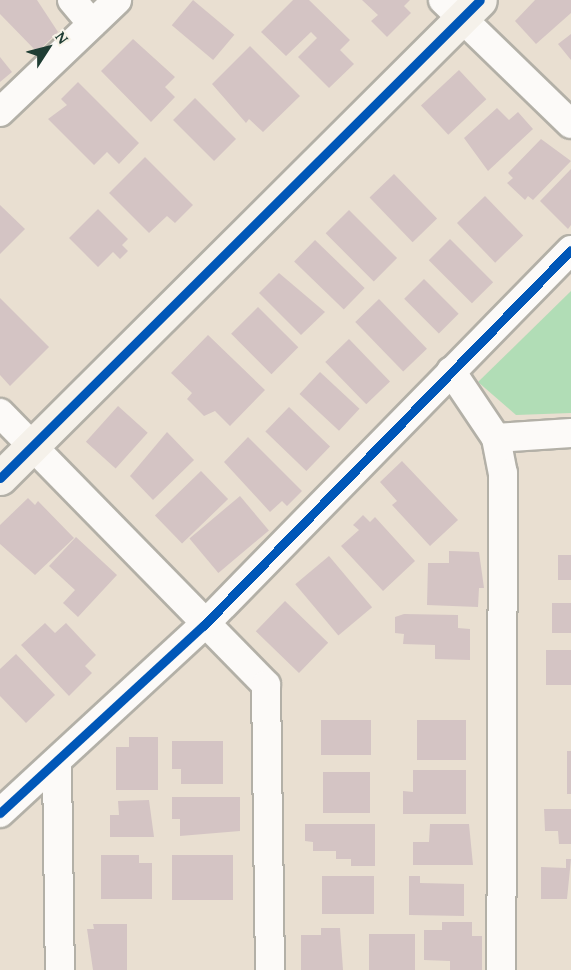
<!DOCTYPE html>
<html>
<head>
<meta charset="utf-8">
<style>
  body { margin:0 }
  #map { position:relative; width:571px; height:970px; overflow:hidden; background:#e9dfd1; font-family:"Gentium Book Plus",serif }
  div>[style] { position:absolute }
  .green>* { inset:0; background:#b1ddb6 }
  .building>* { inset:0; background:#d4c4c4; transform-origin:0 0 }
  .roads { filter:drop-shadow(2px 0 #b3b0a7) drop-shadow(-2px 0 #b3b0a7) drop-shadow(0 2px #b3b0a7) drop-shadow(0 -2px #b3b0a7) }
  .street>* { height:28px; margin:-14px; padding:0 14px; transform-origin:14px; border-radius:14px; background:#fcfaf8 }
  .secondary>* { height:33px; margin:-16.5px; padding:0 16.5px; transform-origin:16.5px; border-radius:16.5px; background:#f5f1ea }
  .cycleway>* { height:9px; margin:-4.5px; padding:0 4.5px; transform-origin:4.5px; border-radius:4.5px; background:#0057b8 }
  span { translate:-50% -50%; white-space:nowrap; text-align:center; line-height:1.15; -webkit-text-stroke:4.5px #f7f3e8; paint-order:stroke }
  .north { position:absolute; left:18px; top:18px; width:60px; height:60px; -webkit-text-stroke:4px #f7f3e8; paint-order:stroke; rotate:54deg; font-size:16px; font-weight:700; line-height:24px; text-align:center; color:#1f3d34 }
  .north::after { content:''; display:block; margin:auto; width:21px; height:27px; background:#1f3d34; clip-path:polygon(50% 0,100% 100%,50% 72%,0 100%) }
</style>
</head>
<body>
<div id="map">
  <div class="green">
    <i style="clip-path:polygon(571px 291px,571px 413px,516px 415px,478px 382px)"></i>
  </div>
  <div class="building">
    <i style="clip-path:polygon(0 0,37px 0,58px 32px,37px 52px,0 14px)"></i>
    <i style="left:193px;top:0;width:54px;height:33px;rotate:40deg"></i>
    <i style="clip-path:polygon(293px 0,309px 0,350px 40px,340px 50px,354px 64px,329px 88px,298px 57px,317px 38px,311px 32px,286px 56px,261px 32px)"></i>
    <i style="clip-path:polygon(362px 0,410px 0,404px 6px,411px 13px,387px 37px,371px 21px,378px 15px)"></i>
    <i style="clip-path:polygon(535px 0,571px 0,571px 13px,536px 44px,515px 21px)"></i>
    <i style="clip-path:polygon(571px 34px,571px 60px,558px 44px)"></i>
    <i style="clip-path:polygon(133px 39px,175px 77px,165px 87px,175px 97px,151px 122px,101px 71px)"></i>
    <i style="clip-path:polygon(250px 46px,300px 96px,263px 132px,249px 119px,246px 123px,212px 84px)"></i>
    <i style="clip-path:polygon(0 57px,12px 72px,0 82px)"></i>
    <i style="left:459px;top:70px;width:40px;height:52px;rotate:47deg"></i>
    <i style="clip-path:polygon(78px 82px,139px 143px,119px 164px,107px 152px,94px 165px,48px 119px,67px 105px,61px 99px)"></i>
    <i style="left:195px;top:98px;width:58px;height:31px;rotate:45deg"></i>
    <i style="clip-path:polygon(497px 108px,509px 120px,518px 112px,533px 129px,488px 171px,464px 138px)"></i>
    <i style="clip-path:polygon(541px 139px,571px 161px,533px 200px,528px 196px,525px 200px,507px 183px,513px 178px,508px 173px)"></i>
    <i style="clip-path:polygon(145px 157px,193px 205px,175px 223px,167px 216px,149px 233px,109px 193px)"></i>
    <i style="clip-path:polygon(571px 169px,571px 225px,568px 229px,540px 201px)"></i>
    <i style="left:394px;top:174px;width:62px;height:34px;rotate:46deg"></i>
    <i style="left:485px;top:196px;width:55px;height:39px;rotate:46deg"></i>
    <i style="clip-path:polygon(0 205px,25px 229px,0 254px)"></i>
    <i style="clip-path:polygon(98px 209px,128px 239px,122px 245px,128px 251px,120px 259px,113px 252px,98px 267px,69px 238px)"></i>
    <i style="left:349px;top:210px;width:68px;height:33px;rotate:45deg"></i>
    <i style="left:450px;top:239px;width:61px;height:30px;rotate:45deg"></i>
    <i style="left:315px;top:240px;width:69px;height:30px;rotate:44deg"></i>
    <i style="clip-path:polygon(279px 273px,325px 312px,301px 335px,259px 293px)"></i>
    <i style="left:424px;top:279px;width:49px;height:28px;rotate:45deg"></i>
    <i style="clip-path:polygon(0 298px,49px 347px,10px 386px,0 375px)"></i>
    <i style="left:379px;top:299px;width:69px;height:33px;rotate:46deg"></i>
    <i style="left:258px;top:307px;width:57px;height:38px;rotate:45deg"></i>
    <i style="clip-path:polygon(208px 335px,265px 390px,230px 426px,215px 411px,204px 416px,187px 399px,192px 393px,171px 373px)"></i>
    <i style="left:349px;top:339px;width:59px;height:33px;rotate:46deg"></i>
    <i style="left:320px;top:372px;width:54px;height:30px;rotate:43deg"></i>
    <i style="left:118px;top:406px;width:40px;height:48px;rotate:42deg"></i>
    <i style="left:289px;top:407px;width:57px;height:34px;rotate:44deg"></i>
    <i style="clip-path:polygon(167px 432px,194px 460px,153px 500px,130px 476px)"></i>
    <i style="clip-path:polygon(248px 437px,302px 491px,287px 506px,282px 501px,270px 512px,224px 462px)"></i>
    <i style="clip-path:polygon(402px 461px,458px 520px,430px 546px,392px 505px,397px 501px,380px 482px)"></i>
    <i style="left:201px;top:471px;width:39px;height:64px;rotate:46deg"></i>
    <i style="left:240px;top:496px;width:45px;height:66px;rotate:50deg"></i>
    <i style="clip-path:polygon(28px 498px,35px 505px,38px 501px,74px 538px,35px 575px,0 544px,0 525px)"></i>
    <i style="clip-path:polygon(363px 515px,370px 522px,375px 517px,415px 561px,383px 591px,341px 546px,359px 530px,353px 525px)"></i>
    <i style="clip-path:polygon(76px 537px,117px 575px,78px 617px,63px 603px,75px 590px,49px 566px)"></i>
    <i style="clip-path:polygon(449px 551px,479px 552px,484px 588px,479px 588px,478px 607px,427px 605px,428px 563px,449px 563px)"></i>
    <i style="left:558px;top:555px;width:13px;height:25px"></i>
    <i style="left:329px;top:556px;width:67px;height:44px;rotate:50deg"></i>
    <i style="left:285px;top:601px;width:60px;height:42px;rotate:44deg"></i>
    <i style="left:552px;top:603px;width:19px;height:30px"></i>
    <i style="clip-path:polygon(404px 614px,458px 615px,458px 628px,470px 629px,470px 660px,435px 659px,435px 645px,403px 644px,404px 634px,395px 633px,395px 617px)"></i>
    <i style="clip-path:polygon(45px 623px,55px 633px,66px 623px,96px 655px,85px 666px,92px 673px,69px 696px,21px 645px)"></i>
    <i style="left:546px;top:650px;width:25px;height:35px"></i>
    <i style="clip-path:polygon(16px 654px,55px 695px,26px 723px,0 696px,0 669px)"></i>
    <i style="left:321px;top:720px;width:50px;height:35px"></i>
    <i style="left:417px;top:720px;width:49px;height:40px"></i>
    <i style="clip-path:polygon(129px 737px,158px 737px,158px 790px,116px 790px,116px 747px,129px 747px)"></i>
    <i style="clip-path:polygon(172px 741px,223px 741px,223px 784px,181px 784px,181px 769px,172px 769px)"></i>
    <i style="left:567px;top:751px;width:4px;height:43px"></i>
    <i style="clip-path:polygon(413px 770px,466px 770px,466px 814px,403px 814px,403px 791px,413px 792px)"></i>
    <i style="left:323px;top:772px;width:47px;height:41px"></i>
    <i style="clip-path:polygon(172px 797px,240px 797px,240px 831px,180px 836px,180px 819px,172px 819px)"></i>
    <i style="clip-path:polygon(149px 800px,154px 837px,110px 837px,110px 815px,119px 815px,118px 801px)"></i>
    <i style="clip-path:polygon(544px 809px,571px 809px,571px 844px,559px 844px,558px 831px,545px 831px)"></i>
    <i style="clip-path:polygon(305px 824px,375px 824px,375px 866px,351px 866px,351px 859px,336px 859px,336px 851px,313px 851px,313px 842px,305px 841px)"></i>
    <i style="clip-path:polygon(430px 824px,469px 824px,473px 865px,413px 865px,413px 842px,429px 842px)"></i>
    <i style="clip-path:polygon(101px 855px,139px 855px,139px 863px,152px 863px,152px 899px,101px 899px)"></i>
    <i style="left:172px;top:855px;width:61px;height:45px"></i>
    <i style="clip-path:polygon(566px 859px,571px 859px,567px 899px,541px 899px,541px 867px,566px 868px)"></i>
    <i style="left:322px;top:876px;width:52px;height:38px"></i>
    <i style="clip-path:polygon(409px 876px,420px 876px,420px 883px,464px 884px,464px 916px,409px 915px)"></i>
    <i style="clip-path:polygon(442px 922px,472px 922px,472px 936px,482px 936px,482px 970px,450px 970px,450px 961px,424px 960px,424px 930px,442px 930px)"></i>
    <i style="clip-path:polygon(93px 924px,127px 924px,127px 970px,93px 970px,87px 929px,94px 929px)"></i>
    <i style="clip-path:polygon(321px 928px,340px 928px,343px 970px,301px 970px,301px 935px,321px 935px)"></i>
    <i style="left:369px;top:934px;width:46px;height:36px"></i>
  </div>
  <div class="roads">
    <div class="street">
      <i style="left:72px;top:0;width:31px;rotate:50deg"></i>
      <i style="left:443px;top:0;width:178px;rotate:44.1deg"></i>
      <i style="left:0;top:112px;width:162px;rotate:-43.7deg"></i>
      <i style="left:451px;top:371px;width:81px;rotate:56.1deg"></i>
      <i style="left:496px;top:438px;width:36px;rotate:79deg"></i>
      <i style="left:503px;top:473px;width:497px;rotate:90.2deg"></i>
      <i style="left:0;top:413px;width:380px;rotate:45.6deg"></i>
      <i style="left:266px;top:685px;width:285px;rotate:89.2deg"></i>
      <i style="left:496px;top:438px;width:75px;rotate:-3.8deg"></i>
      <i style="left:57px;top:766px;width:204px;rotate:89.2deg"></i>
      <i style="left:0;top:813px;width:276px;rotate:-42.7deg"></i>
      <i style="left:203px;top:626px;width:526px;rotate:-45.62deg"></i>
    </div>
    <div class="secondary">
      <i style="left:0;top:478px;width:677px;rotate:-44.88deg"></i>
    </div>
  </div>
  <div class="cycleway">
    <i style="left:0;top:478px;width:677px;rotate:-44.88deg"></i>
    <i style="left:0;top:813px;width:276px;rotate:-42.7deg"></i>
    <i style="left:203px;top:626px;width:526px;rotate:-45.62deg"></i>
  </div>
  <div class="north">N</div>
</div>
</body>
</html>
